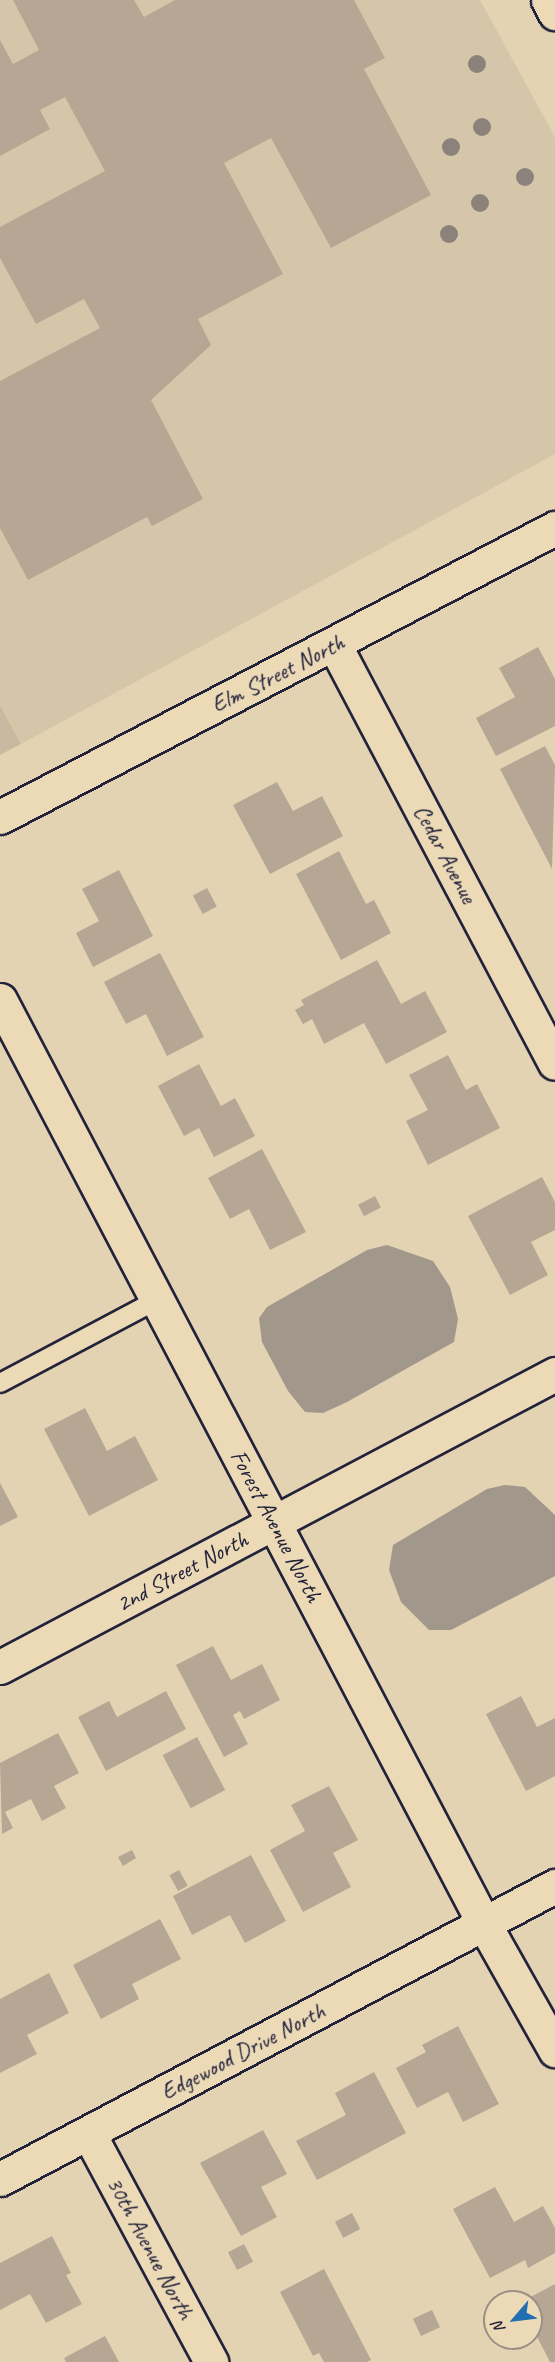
<!DOCTYPE html>
<html>
<head>
<meta charset="utf-8">
<style>
  body { margin:0 }
  #map { position:relative; width:555px; height:2362px; overflow:hidden; background:#e4d3b2; font-family:Caveat,sans-serif }
  div>[style] { position:absolute }
  .built>* { inset:0; background:#d6c6a9 }
  .green>* { inset:0; background:#c8b9a0 }
  .water>* { inset:0; background:#a1978a }
  .building>* { inset:0; background:#b5a794; transform-origin:0 0 }
  .roads { filter:drop-shadow(2px 0 #22223b) drop-shadow(-2px 0 #22223b) drop-shadow(0 2px #22223b) drop-shadow(0 -2px #22223b) }
  .lane>* { height:18px; margin:-9px; padding:0 9px; transform-origin:9px; border-radius:9px; background:#ecdab7 }
  .street>* { height:33px; margin:-16.5px; padding:0 16.5px; transform-origin:16.5px; border-radius:16.5px; background:#ecdab7 }
  .secondary>* { height:33px; margin:-16.5px; padding:0 16.5px; transform-origin:16.5px; border-radius:16.5px; background:#ecdab7 }
  .trees>* { width:18px; height:18px; margin:-9px; border-radius:50%; background:#8b827c }
  span { translate:-50% -50%; white-space:nowrap; text-align:center; line-height:1.15; -webkit-text-stroke:6px #ecdab7; paint-order:stroke }
  .street-label { font-size:24px; color:#22223b }
  .north { position:absolute; left:483px; top:2290px; width:60px; height:60px; box-sizing:border-box; background:#ecdab7; border:2px solid #9b9085; border-radius:50%; rotate:242deg; font-size:16px; font-weight:700; line-height:24px; text-align:center; color:#22223b }
  .north::after { content:''; display:block; margin:auto; width:21px; height:27px; background:#1f6fb2; clip-path:polygon(50% 0,100% 100%,50% 72%,0 100%) }
</style>
</head>
<body>
<div id="map">
  <div class="built">
    <i style="clip-path:polygon(0 0,480px 0,555px 137px,555px 454px,21px 744px,0 705px)"></i>
  </div>
  <div class="green">
    <i style="clip-path:polygon(0 705px,21px 744px,0 755px)"></i>
  </div>
  <div class="water">
    <i style="clip-path:polygon(387px 1245px,433px 1261px,450px 1287px,458px 1319px,454px 1342px,347px 1402px,323px 1413px,305px 1412px,288px 1391px,262px 1342px,259px 1318px,267px 1307px,367px 1250px)"></i>
    <i style="clip-path:polygon(505px 1485px,525px 1487px,555px 1515px,555px 1576px,451px 1630px,429px 1630px,401px 1602px,389px 1570px,393px 1545px,487px 1489px)"></i>
  </div>
  <div class="building">
    <i style="clip-path:polygon(13px 0,134px 0,144px 17px,175px 0,354px 0,385px 58px,364px 69px,431px 195px,331px 248px,271px 138px,224px 163px,283px 274px,198px 319px,211px 345px,151px 400px,203px 499px,152px 526px,147px 517px,28px 580px,0 528px,0 381px,100px 328px,84px 299px,36px 324px,0 258px,0 227px,105px 171px,65px 97px,40px 110px,50px 129px,0 156px,0 40px,13px 64px,39px 50px)"></i>
    <i style="clip-path:polygon(538px 647px,555px 679px,555px 726px,496px 756px,476px 718px,515px 697px,499px 668px)"></i>
    <i style="clip-path:polygon(545px 746px,555px 765px,552px 869px,500px 769px)"></i>
    <i style="clip-path:polygon(277px 782px,293px 811px,322px 796px,343px 836px,270px 874px,233px 805px)"></i>
    <i style="clip-path:polygon(339px 851px,366px 904px,374px 900px,391px 933px,341px 960px,296px 874px)"></i>
    <i style="clip-path:polygon(119px 870px,153px 936px,93px 967px,76px 933px,99px 921px,82px 889px)"></i>
    <i style="left:207px;top:888px;width:21px;height:16px;rotate:62deg"></i>
    <i style="clip-path:polygon(160px 953px,204px 1037px,167px 1056px,146px 1014px,126px 1024px,104px 982px)"></i>
    <i style="clip-path:polygon(377px 960px,401px 1004px,425px 991px,447px 1032px,386px 1064px,364px 1023px,324px 1044px,312px 1019px,303px 1024px,295px 1010px,304px 1005px,301px 1000px)"></i>
    <i style="clip-path:polygon(448px 1055px,466px 1090px,477px 1084px,500px 1128px,428px 1165px,406px 1121px,428px 1110px,409px 1075px)"></i>
    <i style="clip-path:polygon(199px 1064px,221px 1106px,235px 1098px,255px 1136px,214px 1157px,199px 1128px,184px 1136px,158px 1086px)"></i>
    <i style="clip-path:polygon(262px 1149px,306px 1232px,270px 1250px,249px 1209px,230px 1219px,208px 1178px)"></i>
    <i style="clip-path:polygon(542px 1177px,555px 1202px,555px 1230px,531px 1242px,548px 1275px,510px 1295px,468px 1216px)"></i>
    <i style="left:375px;top:1196px;width:13px;height:19px;rotate:63deg"></i>
    <i style="clip-path:polygon(85px 1408px,107px 1451px,135px 1436px,158px 1480px,89px 1516px,44px 1429px)"></i>
    <i style="clip-path:polygon(0 1483px,18px 1517px,0 1526px)"></i>
    <i style="clip-path:polygon(213px 1646px,231px 1680px,262px 1664px,280px 1700px,244px 1719px,240px 1711px,233px 1715px,248px 1744px,224px 1757px,176px 1665px)"></i>
    <i style="clip-path:polygon(166px 1691px,186px 1729px,106px 1771px,78px 1717px,109px 1701px,117px 1717px)"></i>
    <i style="clip-path:polygon(521px 1696px,537px 1727px,555px 1718px,555px 1776px,526px 1791px,486px 1714px)"></i>
    <i style="clip-path:polygon(58px 1733px,79px 1773px,54px 1786px,66px 1808px,42px 1821px,31px 1799px,5px 1812px,13px 1828px,2px 1834px,0 1763px)"></i>
    <i style="left:197px;top:1737px;width:60px;height:39px;rotate:62deg"></i>
    <i style="clip-path:polygon(329px 1786px,358px 1840px,333px 1853px,351px 1887px,303px 1912px,270px 1850px,305px 1831px,291px 1805px)"></i>
    <i style="clip-path:polygon(132px 1850px,136px 1858px,123px 1866px,118px 1857px)"></i>
    <i style="clip-path:polygon(251px 1855px,286px 1921px,245px 1943px,230px 1915px,192px 1935px,173px 1896px)"></i>
    <i style="left:179px;top:1870px;width:18px;height:11px;rotate:61deg"></i>
    <i style="clip-path:polygon(160px 1919px,181px 1959px,132px 1984px,139px 1999px,101px 2019px,73px 1965px)"></i>
    <i style="clip-path:polygon(49px 1973px,69px 2013px,27px 2035px,37px 2054px,0 2073px,0 1999px)"></i>
    <i style="clip-path:polygon(458px 2026px,499px 2104px,463px 2122px,448px 2092px,417px 2108px,396px 2068px,426px 2052px,422px 2045px)"></i>
    <i style="clip-path:polygon(374px 2072px,406px 2133px,317px 2180px,296px 2141px,346px 2115px,335px 2093px)"></i>
    <i style="clip-path:polygon(263px 2130px,287px 2174px,261px 2187px,277px 2217px,241px 2236px,200px 2163px)"></i>
    <i style="clip-path:polygon(495px 2187px,514px 2222px,543px 2206px,555px 2228px,555px 2253px,528px 2268px,525px 2260px,490px 2278px,453px 2209px)"></i>
    <i style="left:352px;top:2213px;width:18px;height:19px;rotate:63deg"></i>
    <i style="clip-path:polygon(52px 2236px,71px 2273px,66px 2275px,82px 2304px,46px 2323px,30px 2294px,0 2310px,0 2263px)"></i>
    <i style="left:244px;top:2244px;width:20px;height:18px;rotate:63deg"></i>
    <i style="clip-path:polygon(324px 2269px,371px 2360px,367px 2362px,324px 2362px,319px 2353px,313px 2356px,280px 2292px)"></i>
    <i style="clip-path:polygon(555px 2284px,555px 2362px,550px 2362px,531px 2325px,531px 2302px,521px 2302px)"></i>
    <i style="left:432px;top:2310px;width:19px;height:21px;rotate:65deg"></i>
    <i style="clip-path:polygon(105px 2336px,119px 2362px,66px 2362px,64px 2358px)"></i>
  </div>
  <div class="roads">
    <div class="lane">
      <i style="left:0;top:1383px;width:178px;rotate:-27.9deg"></i>
    </div>
    <div class="street">
      <i style="left:548px;top:0;width:15px;rotate:62deg"></i>
      <i style="left:335px;top:646px;width:471px;rotate:62.2deg"></i>
      <i style="left:0;top:1000px;width:1043px;rotate:62.35deg"></i>
      <i style="left:484px;top:1924px;width:145px;rotate:60.6deg"></i>
      <i style="left:0;top:1667px;width:628px;rotate:-27.83deg"></i>
      <i style="left:89px;top:2134px;width:259px;rotate:61.8deg"></i>
      <i style="left:0;top:2179px;width:628px;rotate:-27.83deg"></i>
    </div>
    <div class="secondary">
      <i style="left:0;top:817px;width:626px;rotate:-27.51deg"></i>
    </div>
  </div>
  <div class="trees">
    <i style="left:477px;top:64px"></i>
    <i style="left:482px;top:127px"></i>
    <i style="left:451px;top:147px"></i>
    <i style="left:525px;top:177px"></i>
    <i style="left:480px;top:203px"></i>
    <i style="left:449px;top:234px"></i>
  </div>
  <div class="street-label">
    <span style="left:278px;top:674px;rotate:-27deg">Elm Street North</span>
    <span style="left:445px;top:854px;rotate:62deg">Cedar Avenue</span>
    <span style="left:276px;top:1526px;rotate:62deg">Forest Avenue North</span>
    <span style="left:182px;top:1572px;rotate:-28deg">2nd Street North</span>
    <span style="left:243px;top:2052px;rotate:-28deg">Edgewood Drive North</span>
    <span style="left:150px;top:2248px;rotate:62deg">30th Avenue North</span>
  </div>
  <div class="north">N</div>
</div>
</body>
</html>
